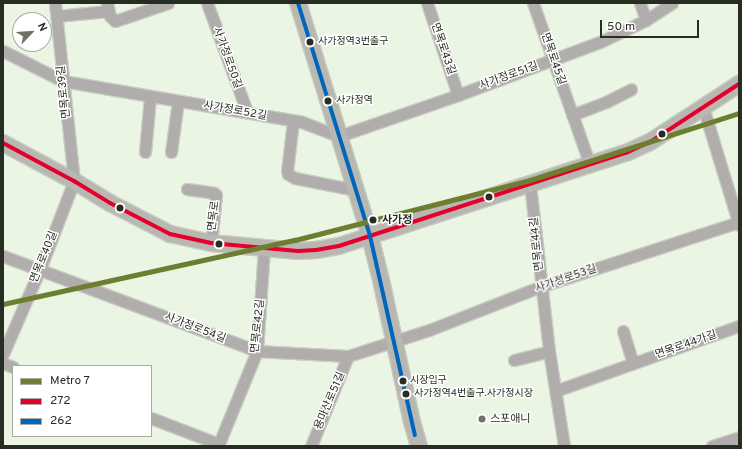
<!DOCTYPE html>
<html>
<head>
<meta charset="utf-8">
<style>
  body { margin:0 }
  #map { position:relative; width:742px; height:449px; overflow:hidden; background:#ebf5e4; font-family:Overpass,"Noto Sans KR",sans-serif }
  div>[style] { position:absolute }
  .roads { filter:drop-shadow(1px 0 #c9cfc3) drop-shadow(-1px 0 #c9cfc3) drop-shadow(0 1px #c9cfc3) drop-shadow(0 -1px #c9cfc3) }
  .street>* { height:11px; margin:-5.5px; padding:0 5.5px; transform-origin:5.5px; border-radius:5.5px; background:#b0adac }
  .secondary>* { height:16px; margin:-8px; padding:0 8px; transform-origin:8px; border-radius:8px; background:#b8b7b2 }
  .bus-1>* { height:4px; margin:-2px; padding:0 2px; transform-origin:2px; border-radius:2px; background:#e4002b }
  .bus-2>* { height:4px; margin:-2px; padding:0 2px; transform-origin:2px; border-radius:2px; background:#0065bd }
  .metro-1>* { height:5px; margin:-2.5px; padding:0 2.5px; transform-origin:2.5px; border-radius:2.5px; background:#6e7e31 }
  .dots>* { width:11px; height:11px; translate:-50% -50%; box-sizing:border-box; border:2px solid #fff; border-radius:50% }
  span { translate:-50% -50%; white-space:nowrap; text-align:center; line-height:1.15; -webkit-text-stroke:3px #fff; paint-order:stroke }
  .bus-label { font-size:10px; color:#272d22 }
  .left { translate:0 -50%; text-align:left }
  .street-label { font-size:11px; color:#272d22 }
  .stop-label { font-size:11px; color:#272d22; font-weight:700 }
  .poi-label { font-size:11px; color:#272d22 }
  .frame { position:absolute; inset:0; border:4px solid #272d22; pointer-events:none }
  .legend { position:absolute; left:12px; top:365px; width:140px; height:72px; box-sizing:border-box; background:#fff; border:1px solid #a9aba7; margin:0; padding:5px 7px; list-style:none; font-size:12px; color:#272d22 }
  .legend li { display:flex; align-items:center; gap:8px; height:20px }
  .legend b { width:20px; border:1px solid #a9aba7 }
  .north { position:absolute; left:12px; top:12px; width:40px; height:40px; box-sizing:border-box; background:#fff; border:1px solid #a9aba7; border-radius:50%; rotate:65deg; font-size:11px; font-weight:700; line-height:16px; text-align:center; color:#272d22 }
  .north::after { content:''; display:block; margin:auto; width:14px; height:18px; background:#6c7366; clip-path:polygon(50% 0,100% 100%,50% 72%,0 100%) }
  .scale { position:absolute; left:600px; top:20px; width:99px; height:18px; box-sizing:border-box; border:2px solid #272d22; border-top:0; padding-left:5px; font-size:12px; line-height:14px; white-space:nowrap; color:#272d22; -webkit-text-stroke:3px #fff; paint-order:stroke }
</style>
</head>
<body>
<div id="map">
  <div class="roads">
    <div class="street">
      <i style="left:107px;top:3px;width:13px;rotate:77deg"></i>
      <i style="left:110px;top:16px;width:7px;rotate:45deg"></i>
      <i style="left:115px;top:21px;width:56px;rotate:-18.8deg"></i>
      <i style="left:207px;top:3px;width:116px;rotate:69.8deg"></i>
      <i style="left:427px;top:3px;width:97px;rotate:71.4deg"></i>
      <i style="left:533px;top:3px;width:172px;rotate:70.6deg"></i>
      <i style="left:640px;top:3px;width:18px;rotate:71deg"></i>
      <i style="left:57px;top:16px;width:51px;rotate:-5.6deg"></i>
      <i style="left:3px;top:51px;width:67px;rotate:26.6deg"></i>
      <i style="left:63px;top:81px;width:242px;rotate:9.7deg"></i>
      <i style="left:302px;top:122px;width:40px;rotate:21deg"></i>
      <i style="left:339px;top:136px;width:126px;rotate:-19deg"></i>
      <i style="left:458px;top:95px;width:152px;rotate:-20.5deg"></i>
      <i style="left:600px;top:42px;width:51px;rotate:-25.6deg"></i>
      <i style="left:646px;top:20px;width:31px;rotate:-33deg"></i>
      <i style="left:703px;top:107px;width:123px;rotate:73deg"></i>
      <i style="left:572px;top:115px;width:36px;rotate:-21deg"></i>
      <i style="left:606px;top:102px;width:28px;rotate:-27deg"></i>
      <i style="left:293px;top:121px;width:50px;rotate:96.8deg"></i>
      <i style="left:287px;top:171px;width:3px;rotate:72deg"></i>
      <i style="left:288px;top:174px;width:8px;rotate:30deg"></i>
      <i style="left:295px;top:178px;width:61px;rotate:11.3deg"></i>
      <i style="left:145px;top:152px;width:55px;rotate:-84.8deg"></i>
      <i style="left:171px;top:152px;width:51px;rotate:-82.2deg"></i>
      <i style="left:530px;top:184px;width:168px;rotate:83.5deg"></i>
      <i style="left:549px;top:351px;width:96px;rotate:81deg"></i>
      <i style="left:187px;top:189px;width:27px;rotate:8deg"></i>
      <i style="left:214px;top:193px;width:3px;rotate:45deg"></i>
      <i style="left:216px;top:195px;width:48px;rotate:95.9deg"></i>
      <i style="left:3px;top:256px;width:271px;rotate:20.5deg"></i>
      <i style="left:257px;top:351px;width:91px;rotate:3.1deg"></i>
      <i style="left:348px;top:356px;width:85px;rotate:-17.8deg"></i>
      <i style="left:429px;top:330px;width:121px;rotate:-21.3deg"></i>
      <i style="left:542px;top:286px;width:207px;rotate:-18deg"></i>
      <i style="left:623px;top:331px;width:34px;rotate:73deg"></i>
      <i style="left:3px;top:354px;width:93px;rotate:-66.5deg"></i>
      <i style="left:40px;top:269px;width:94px;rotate:-68.9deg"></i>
      <i style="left:74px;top:181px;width:179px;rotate:-96.1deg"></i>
      <i style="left:514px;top:360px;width:36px;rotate:-14deg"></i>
      <i style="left:3px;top:363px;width:11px;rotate:22deg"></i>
      <i style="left:555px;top:391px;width:195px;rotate:-19.5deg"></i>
      <i style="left:151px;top:418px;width:73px;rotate:20.9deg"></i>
      <i style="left:218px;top:446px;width:103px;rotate:-67.7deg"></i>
      <i style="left:257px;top:351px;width:103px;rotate:-86.1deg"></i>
      <i style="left:311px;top:446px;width:97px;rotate:-67.7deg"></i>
      <i style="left:712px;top:446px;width:28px;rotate:-18deg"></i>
    </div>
    <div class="secondary">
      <i style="left:298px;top:3px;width:244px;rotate:72.8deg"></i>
      <i style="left:370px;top:236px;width:45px;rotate:76deg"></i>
      <i style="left:381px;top:280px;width:145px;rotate:77.7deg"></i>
      <i style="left:412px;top:422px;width:25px;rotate:74deg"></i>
      <i style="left:3px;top:143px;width:81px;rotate:28.2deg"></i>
      <i style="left:74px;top:181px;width:42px;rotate:31.4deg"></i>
      <i style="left:110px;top:203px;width:68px;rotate:27.3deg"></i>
      <i style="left:170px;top:234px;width:42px;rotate:12.4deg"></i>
      <i style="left:211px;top:243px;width:87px;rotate:5.3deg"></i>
      <i style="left:298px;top:251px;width:18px;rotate:-3deg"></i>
      <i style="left:316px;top:250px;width:23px;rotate:-10deg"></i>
      <i style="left:339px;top:246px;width:302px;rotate:-18deg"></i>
      <i style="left:626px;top:153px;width:26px;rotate:-25deg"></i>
      <i style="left:650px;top:142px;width:106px;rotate:-33.1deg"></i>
    </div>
  </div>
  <div class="bus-1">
    <i style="left:3px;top:143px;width:81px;rotate:28.2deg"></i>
    <i style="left:74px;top:181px;width:42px;rotate:31.4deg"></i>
    <i style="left:110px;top:203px;width:68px;rotate:27.3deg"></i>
    <i style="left:170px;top:234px;width:42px;rotate:12.4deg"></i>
    <i style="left:211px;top:243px;width:87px;rotate:5.3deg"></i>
    <i style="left:298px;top:251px;width:18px;rotate:-3deg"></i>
    <i style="left:316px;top:250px;width:23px;rotate:-10deg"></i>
    <i style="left:339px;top:246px;width:302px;rotate:-18deg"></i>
    <i style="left:626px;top:153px;width:26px;rotate:-25deg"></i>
    <i style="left:650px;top:142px;width:106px;rotate:-33.1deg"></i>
  </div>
  <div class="bus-2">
    <i style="left:298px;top:3px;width:244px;rotate:72.8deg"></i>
    <i style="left:370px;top:236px;width:204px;rotate:77.3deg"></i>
  </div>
  <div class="metro-1">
    <i style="left:3px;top:304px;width:299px;rotate:-12.4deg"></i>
    <i style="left:295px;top:240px;width:243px;rotate:-14.3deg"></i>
    <i style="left:530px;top:180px;width:219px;rotate:-17.8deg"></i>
  </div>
  <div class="dots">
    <i style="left:310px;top:42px;background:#272d22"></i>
    <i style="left:328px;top:101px;background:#272d22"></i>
    <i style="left:662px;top:134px;background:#272d22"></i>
    <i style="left:489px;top:197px;background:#272d22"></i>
    <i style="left:120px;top:208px;background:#272d22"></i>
    <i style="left:373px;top:220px;background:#272d22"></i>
    <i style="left:219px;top:244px;background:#272d22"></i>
    <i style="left:403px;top:381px;background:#272d22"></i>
    <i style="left:406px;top:394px;background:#272d22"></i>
    <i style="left:482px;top:419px;background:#6c7366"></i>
  </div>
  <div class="bus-label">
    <span class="left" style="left:318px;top:42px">사가정역3번출구</span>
    <span class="left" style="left:336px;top:101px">사가정역</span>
    <span class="left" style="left:410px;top:381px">시장입구</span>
    <span class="left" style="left:414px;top:394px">사가정역4번출구.사가정시장</span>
  </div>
  <div class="street-label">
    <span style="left:443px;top:49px;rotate:71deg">면목로43길</span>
    <span style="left:227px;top:58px;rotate:70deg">사가정로50길</span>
    <span style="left:553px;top:59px;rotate:71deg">면목로45길</span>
    <span style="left:509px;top:76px;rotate:-20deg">사가정로51길</span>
    <span style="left:64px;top:92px;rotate:-96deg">면목로39길</span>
    <span style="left:235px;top:111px;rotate:10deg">사가정로52길</span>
    <span style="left:214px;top:216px;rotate:-83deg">면목로</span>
    <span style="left:537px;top:244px;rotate:-96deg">면목로44길</span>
    <span style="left:44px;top:257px;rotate:-68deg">면목로40길</span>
    <span style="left:566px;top:279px;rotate:-19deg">사가정로53길</span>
    <span style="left:258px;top:326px;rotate:-84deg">면목로42길</span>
    <span style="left:195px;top:328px;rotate:21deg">사가정로54길</span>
    <span style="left:686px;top:345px;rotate:-19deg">면목로44가길</span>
    <span style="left:330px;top:401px;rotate:-67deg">용마산로51길</span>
  </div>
  <div class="stop-label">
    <span class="left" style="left:382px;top:220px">사가정</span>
  </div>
  <div class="poi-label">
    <span class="left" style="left:490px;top:419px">스포애니</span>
  </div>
  <div class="frame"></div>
  <ul class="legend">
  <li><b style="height:5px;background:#6e7e31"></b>Metro 7</li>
  <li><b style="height:5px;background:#e4002b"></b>272</li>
  <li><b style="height:5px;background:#0065bd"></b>262</li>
  </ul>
  <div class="north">N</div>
  <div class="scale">50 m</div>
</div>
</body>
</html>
